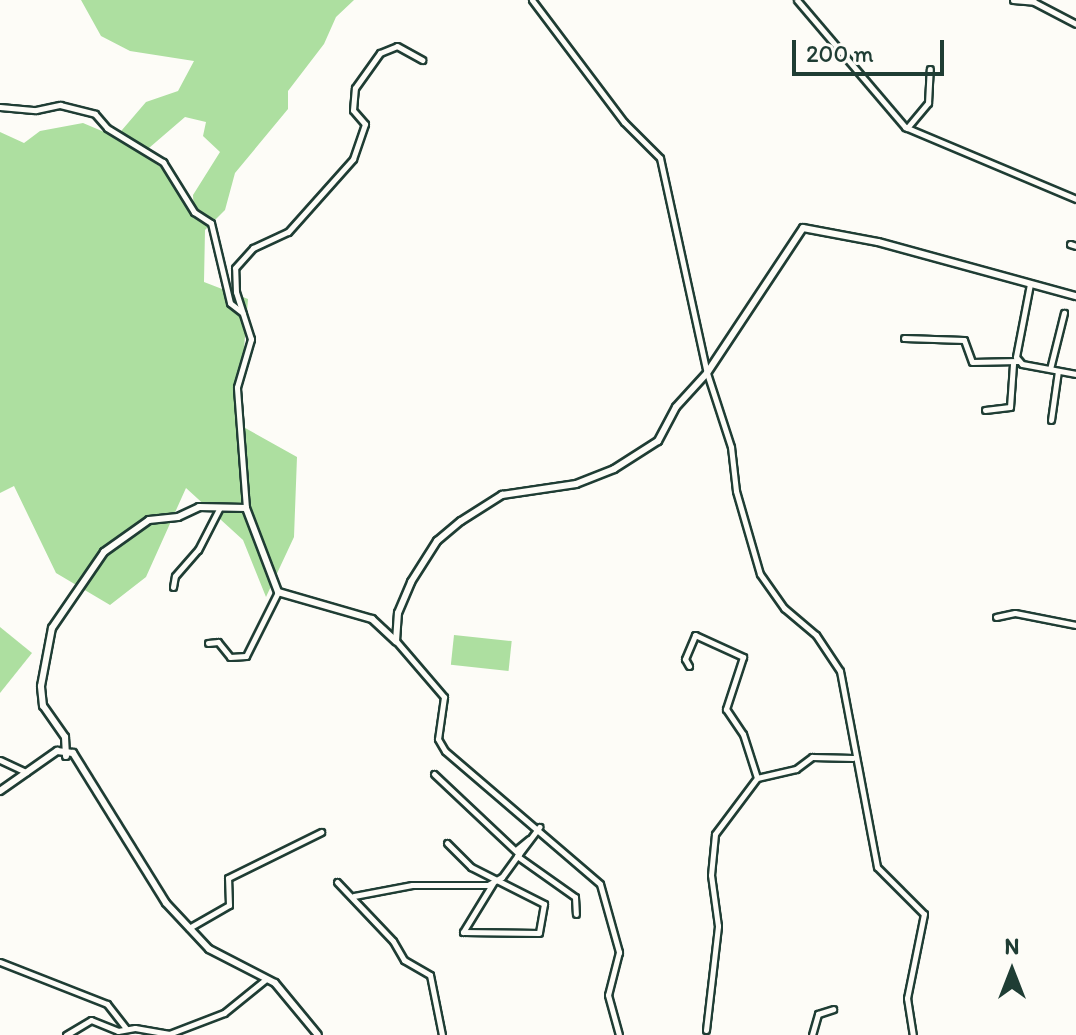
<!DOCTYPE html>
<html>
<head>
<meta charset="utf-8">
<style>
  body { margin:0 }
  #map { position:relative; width:1076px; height:1035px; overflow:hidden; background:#fdfcf7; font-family:Itim,sans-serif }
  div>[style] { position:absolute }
  .green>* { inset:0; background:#addfa0; transform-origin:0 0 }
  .roads { filter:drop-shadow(2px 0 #1f3d34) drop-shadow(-2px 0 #1f3d34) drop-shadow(0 2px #1f3d34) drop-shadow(0 -2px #1f3d34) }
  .minor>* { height:5px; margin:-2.5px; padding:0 2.5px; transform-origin:2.5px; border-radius:2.5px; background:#fdfcf7 }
  .tertiary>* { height:6px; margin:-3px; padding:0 3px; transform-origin:3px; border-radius:3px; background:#fdfcf7 }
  span { translate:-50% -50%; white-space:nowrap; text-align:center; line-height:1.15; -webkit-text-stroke:8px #fdfcf7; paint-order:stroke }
  .north { position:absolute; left:972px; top:931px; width:80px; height:80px; -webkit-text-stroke:6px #fdfcf7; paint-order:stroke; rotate:0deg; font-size:22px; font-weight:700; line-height:32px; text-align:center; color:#1f3d34 }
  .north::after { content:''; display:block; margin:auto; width:28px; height:36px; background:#1f3d34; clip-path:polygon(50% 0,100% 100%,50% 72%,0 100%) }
  .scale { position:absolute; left:792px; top:40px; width:152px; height:36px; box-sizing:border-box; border:4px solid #1f3d34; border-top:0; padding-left:10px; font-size:24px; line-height:28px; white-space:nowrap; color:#1f3d34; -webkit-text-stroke:6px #fdfcf7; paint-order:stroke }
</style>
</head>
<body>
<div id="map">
  <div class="green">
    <i style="clip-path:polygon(evenodd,81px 0,354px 0,336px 17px,324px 44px,288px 91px,288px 109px,235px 173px,225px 210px,205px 230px,204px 282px,248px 299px,238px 424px,297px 457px,294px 537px,266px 597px,243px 540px,186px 488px,146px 577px,110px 605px,56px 573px,14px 486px,0 493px,0 132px,24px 143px,40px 131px,83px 123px,116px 137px,146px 102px,178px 91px,194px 61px,130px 51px,101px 36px,81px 0,185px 117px,206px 122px,203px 136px,220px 152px,193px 195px,194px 213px,163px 169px,142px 154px,185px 117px)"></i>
    <i style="clip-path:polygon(0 627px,32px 653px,0 693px)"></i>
    <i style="left:454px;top:635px;width:58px;height:30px;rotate:6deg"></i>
  </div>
  <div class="roads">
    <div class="minor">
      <i style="left:532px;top:0;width:153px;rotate:53deg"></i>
      <i style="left:624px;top:122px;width:51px;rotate:45deg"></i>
      <i style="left:660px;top:158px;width:220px;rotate:77.7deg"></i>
      <i style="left:707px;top:373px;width:78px;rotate:72deg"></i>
      <i style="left:731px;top:447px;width:44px;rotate:83.5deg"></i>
      <i style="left:736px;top:491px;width:86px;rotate:73.9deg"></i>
      <i style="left:760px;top:574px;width:42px;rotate:54.8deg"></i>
      <i style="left:784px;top:608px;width:42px;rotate:40.2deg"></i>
      <i style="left:816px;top:635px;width:43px;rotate:56.3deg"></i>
      <i style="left:840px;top:671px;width:199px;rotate:79.3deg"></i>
      <i style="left:877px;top:867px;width:66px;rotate:45deg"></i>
      <i style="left:924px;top:914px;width:86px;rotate:101.4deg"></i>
      <i style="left:907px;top:998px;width:37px;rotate:81deg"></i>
      <i style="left:797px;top:0;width:167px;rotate:49.6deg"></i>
      <i style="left:905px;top:127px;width:186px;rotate:22.8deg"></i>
      <i style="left:1013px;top:0;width:21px;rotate:5deg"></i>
      <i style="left:1034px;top:2px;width:47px;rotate:27.6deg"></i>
      <i style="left:0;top:107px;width:36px;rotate:5deg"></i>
      <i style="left:36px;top:110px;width:25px;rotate:-12deg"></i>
      <i style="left:60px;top:105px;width:36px;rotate:14deg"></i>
      <i style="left:95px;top:114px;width:18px;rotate:49deg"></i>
      <i style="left:107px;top:128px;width:66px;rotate:31.3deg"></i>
      <i style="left:163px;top:162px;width:59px;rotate:58.2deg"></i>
      <i style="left:194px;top:212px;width:20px;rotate:33deg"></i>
      <i style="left:211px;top:223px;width:82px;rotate:76.6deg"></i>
      <i style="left:230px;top:303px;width:16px;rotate:38deg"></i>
      <i style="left:907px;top:128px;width:33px;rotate:-50deg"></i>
      <i style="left:928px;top:103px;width:34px;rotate:-87deg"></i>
      <i style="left:1070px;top:244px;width:6px;rotate:18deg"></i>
      <i style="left:1030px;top:284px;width:74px;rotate:100.9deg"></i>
      <i style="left:1016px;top:357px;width:9px;rotate:49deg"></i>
      <i style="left:1022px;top:364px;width:55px;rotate:10.5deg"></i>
      <i style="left:904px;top:338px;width:60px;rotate:1.9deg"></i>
      <i style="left:964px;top:340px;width:23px;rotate:70deg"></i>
      <i style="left:972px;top:362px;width:46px;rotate:-1.2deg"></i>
      <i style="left:1050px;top:369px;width:58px;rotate:-76deg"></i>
      <i style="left:985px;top:410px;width:25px;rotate:-7deg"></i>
      <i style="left:1010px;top:407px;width:43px;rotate:-86deg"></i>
      <i style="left:1051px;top:420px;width:49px;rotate:-81.9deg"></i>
      <i style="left:246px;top:508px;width:121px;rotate:-94.3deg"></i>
      <i style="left:237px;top:387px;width:50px;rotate:-73.7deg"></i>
      <i style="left:251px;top:339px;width:49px;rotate:-107.7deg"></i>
      <i style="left:236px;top:292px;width:24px;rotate:-92deg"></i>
      <i style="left:235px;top:268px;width:27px;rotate:-48deg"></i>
      <i style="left:253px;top:248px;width:38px;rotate:-25deg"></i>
      <i style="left:288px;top:232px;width:98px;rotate:-48.3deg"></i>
      <i style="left:353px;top:159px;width:37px;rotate:-71deg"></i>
      <i style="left:365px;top:124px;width:18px;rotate:-131deg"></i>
      <i style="left:353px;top:110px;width:22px;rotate:-85deg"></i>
      <i style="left:355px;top:88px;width:43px;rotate:-54.5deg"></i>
      <i style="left:380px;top:53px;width:18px;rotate:-22deg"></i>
      <i style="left:397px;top:46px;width:29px;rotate:29deg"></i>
      <i style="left:173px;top:587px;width:11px;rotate:-80deg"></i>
      <i style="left:175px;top:576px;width:35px;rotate:-49deg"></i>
      <i style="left:198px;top:550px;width:48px;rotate:-62.9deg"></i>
      <i style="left:996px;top:617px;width:19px;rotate:-12deg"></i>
      <i style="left:1015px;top:613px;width:62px;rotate:11.1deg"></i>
      <i style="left:396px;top:641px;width:74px;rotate:49.4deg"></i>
      <i style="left:444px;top:697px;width:42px;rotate:98.1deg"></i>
      <i style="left:438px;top:739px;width:14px;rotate:60deg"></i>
      <i style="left:445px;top:751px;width:204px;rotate:40.6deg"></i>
      <i style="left:600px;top:884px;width:71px;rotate:74.4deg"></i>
      <i style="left:619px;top:952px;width:44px;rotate:104.3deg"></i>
      <i style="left:608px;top:995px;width:41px;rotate:74.6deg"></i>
      <i style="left:208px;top:643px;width:10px;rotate:-6deg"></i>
      <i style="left:218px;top:642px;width:19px;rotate:51deg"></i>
      <i style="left:230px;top:657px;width:16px;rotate:-4deg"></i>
      <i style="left:246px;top:656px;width:72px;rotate:-63.4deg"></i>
      <i style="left:689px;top:666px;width:8px;rotate:-120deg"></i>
      <i style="left:685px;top:659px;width:26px;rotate:-67deg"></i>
      <i style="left:695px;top:635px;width:53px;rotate:24.6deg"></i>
      <i style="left:743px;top:657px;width:55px;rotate:108.1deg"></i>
      <i style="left:726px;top:709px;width:30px;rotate:56deg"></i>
      <i style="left:743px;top:734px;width:46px;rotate:72.3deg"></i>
      <i style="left:0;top:760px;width:29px;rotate:25deg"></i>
      <i style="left:434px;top:774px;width:117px;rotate:43.3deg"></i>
      <i style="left:519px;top:854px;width:34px;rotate:-53deg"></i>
      <i style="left:447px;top:843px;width:34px;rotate:45deg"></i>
      <i style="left:471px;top:867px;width:82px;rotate:26.9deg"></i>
      <i style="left:544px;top:904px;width:29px;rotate:100deg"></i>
      <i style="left:539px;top:933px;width:76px;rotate:-179.2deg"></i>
      <i style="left:463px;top:932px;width:57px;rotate:-58.5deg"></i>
      <i style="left:516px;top:850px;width:17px;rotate:-40deg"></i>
      <i style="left:517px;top:856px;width:71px;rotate:35.3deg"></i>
      <i style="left:575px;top:897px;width:17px;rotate:87deg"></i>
      <i style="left:337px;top:882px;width:81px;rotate:46.5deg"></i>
      <i style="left:393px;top:941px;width:22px;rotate:60deg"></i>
      <i style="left:404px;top:960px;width:30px;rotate:30deg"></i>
      <i style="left:430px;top:975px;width:61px;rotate:78.7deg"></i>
      <i style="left:354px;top:896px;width:59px;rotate:-10.7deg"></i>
      <i style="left:412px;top:885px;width:76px"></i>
      <i style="left:488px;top:885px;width:16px;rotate:-30deg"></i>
      <i style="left:502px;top:877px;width:29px;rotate:-54deg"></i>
      <i style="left:189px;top:928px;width:46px;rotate:-29.9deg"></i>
      <i style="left:229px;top:905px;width:27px;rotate:-92deg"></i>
      <i style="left:228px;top:878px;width:104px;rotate:-26.3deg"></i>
      <i style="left:0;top:962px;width:115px;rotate:21.4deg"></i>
      <i style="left:107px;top:1004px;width:31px;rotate:52deg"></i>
      <i style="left:706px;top:1030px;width:105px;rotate:-83.4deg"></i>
      <i style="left:718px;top:926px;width:51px;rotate:-97.8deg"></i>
      <i style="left:711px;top:875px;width:41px;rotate:-84.4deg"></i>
      <i style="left:715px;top:834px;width:70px;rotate:-53.1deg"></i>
      <i style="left:757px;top:778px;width:40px;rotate:-13deg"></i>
      <i style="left:796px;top:769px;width:20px;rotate:-37deg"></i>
      <i style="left:812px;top:757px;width:41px;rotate:1.4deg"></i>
      <i style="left:66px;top:1035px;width:29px;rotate:-31deg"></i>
      <i style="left:91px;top:1020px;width:29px;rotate:22deg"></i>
      <i style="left:118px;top:1031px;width:17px;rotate:-10deg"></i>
      <i style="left:135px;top:1028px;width:35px;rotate:10deg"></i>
      <i style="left:169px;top:1034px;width:59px;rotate:-20.9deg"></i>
      <i style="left:224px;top:1013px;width:54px;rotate:-39deg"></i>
      <i style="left:812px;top:1035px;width:22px;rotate:-74deg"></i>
      <i style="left:818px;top:1014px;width:16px;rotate:-18deg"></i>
    </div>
    <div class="tertiary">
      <i style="left:396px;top:641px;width:28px;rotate:-86deg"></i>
      <i style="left:398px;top:613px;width:34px;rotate:-67deg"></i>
      <i style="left:411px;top:582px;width:49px;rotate:-57.6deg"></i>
      <i style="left:437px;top:541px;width:31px;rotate:-40deg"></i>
      <i style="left:461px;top:521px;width:49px;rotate:-32.4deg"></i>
      <i style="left:502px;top:495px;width:75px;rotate:-8.5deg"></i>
      <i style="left:576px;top:484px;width:41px;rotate:-21.5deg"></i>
      <i style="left:614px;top:469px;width:52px;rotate:-32.5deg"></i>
      <i style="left:658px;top:441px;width:38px;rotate:-62deg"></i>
      <i style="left:676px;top:407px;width:46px;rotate:-47.6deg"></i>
      <i style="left:707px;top:373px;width:174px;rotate:-56.5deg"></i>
      <i style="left:803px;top:228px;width:76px;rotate:10.6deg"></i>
      <i style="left:878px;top:242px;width:205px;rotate:15.3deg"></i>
      <i style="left:66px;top:756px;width:19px;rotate:-93deg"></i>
      <i style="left:65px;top:737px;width:38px;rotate:-125deg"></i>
      <i style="left:43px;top:706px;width:20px;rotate:-96deg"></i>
      <i style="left:41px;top:686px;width:59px;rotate:-79.3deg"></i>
      <i style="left:52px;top:628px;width:92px;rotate:-55.6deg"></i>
      <i style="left:104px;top:552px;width:55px;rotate:-35.4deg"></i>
      <i style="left:149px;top:520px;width:29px;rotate:-6deg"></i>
      <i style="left:178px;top:517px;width:23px;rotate:-25deg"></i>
      <i style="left:199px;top:507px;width:47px;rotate:1.2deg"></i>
      <i style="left:246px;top:508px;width:90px;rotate:69.1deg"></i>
      <i style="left:278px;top:592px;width:98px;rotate:16deg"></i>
      <i style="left:372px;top:619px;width:33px;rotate:43deg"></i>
      <i style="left:0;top:791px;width:70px;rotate:-35.1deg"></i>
      <i style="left:57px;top:751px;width:16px;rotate:7deg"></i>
      <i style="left:73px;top:753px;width:176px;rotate:58.2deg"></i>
      <i style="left:166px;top:903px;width:63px;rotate:46.9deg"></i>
      <i style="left:209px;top:949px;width:74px;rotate:27.3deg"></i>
      <i style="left:275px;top:983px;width:67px;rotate:50.4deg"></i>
    </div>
  </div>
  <div class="north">N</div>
  <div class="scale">200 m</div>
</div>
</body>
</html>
